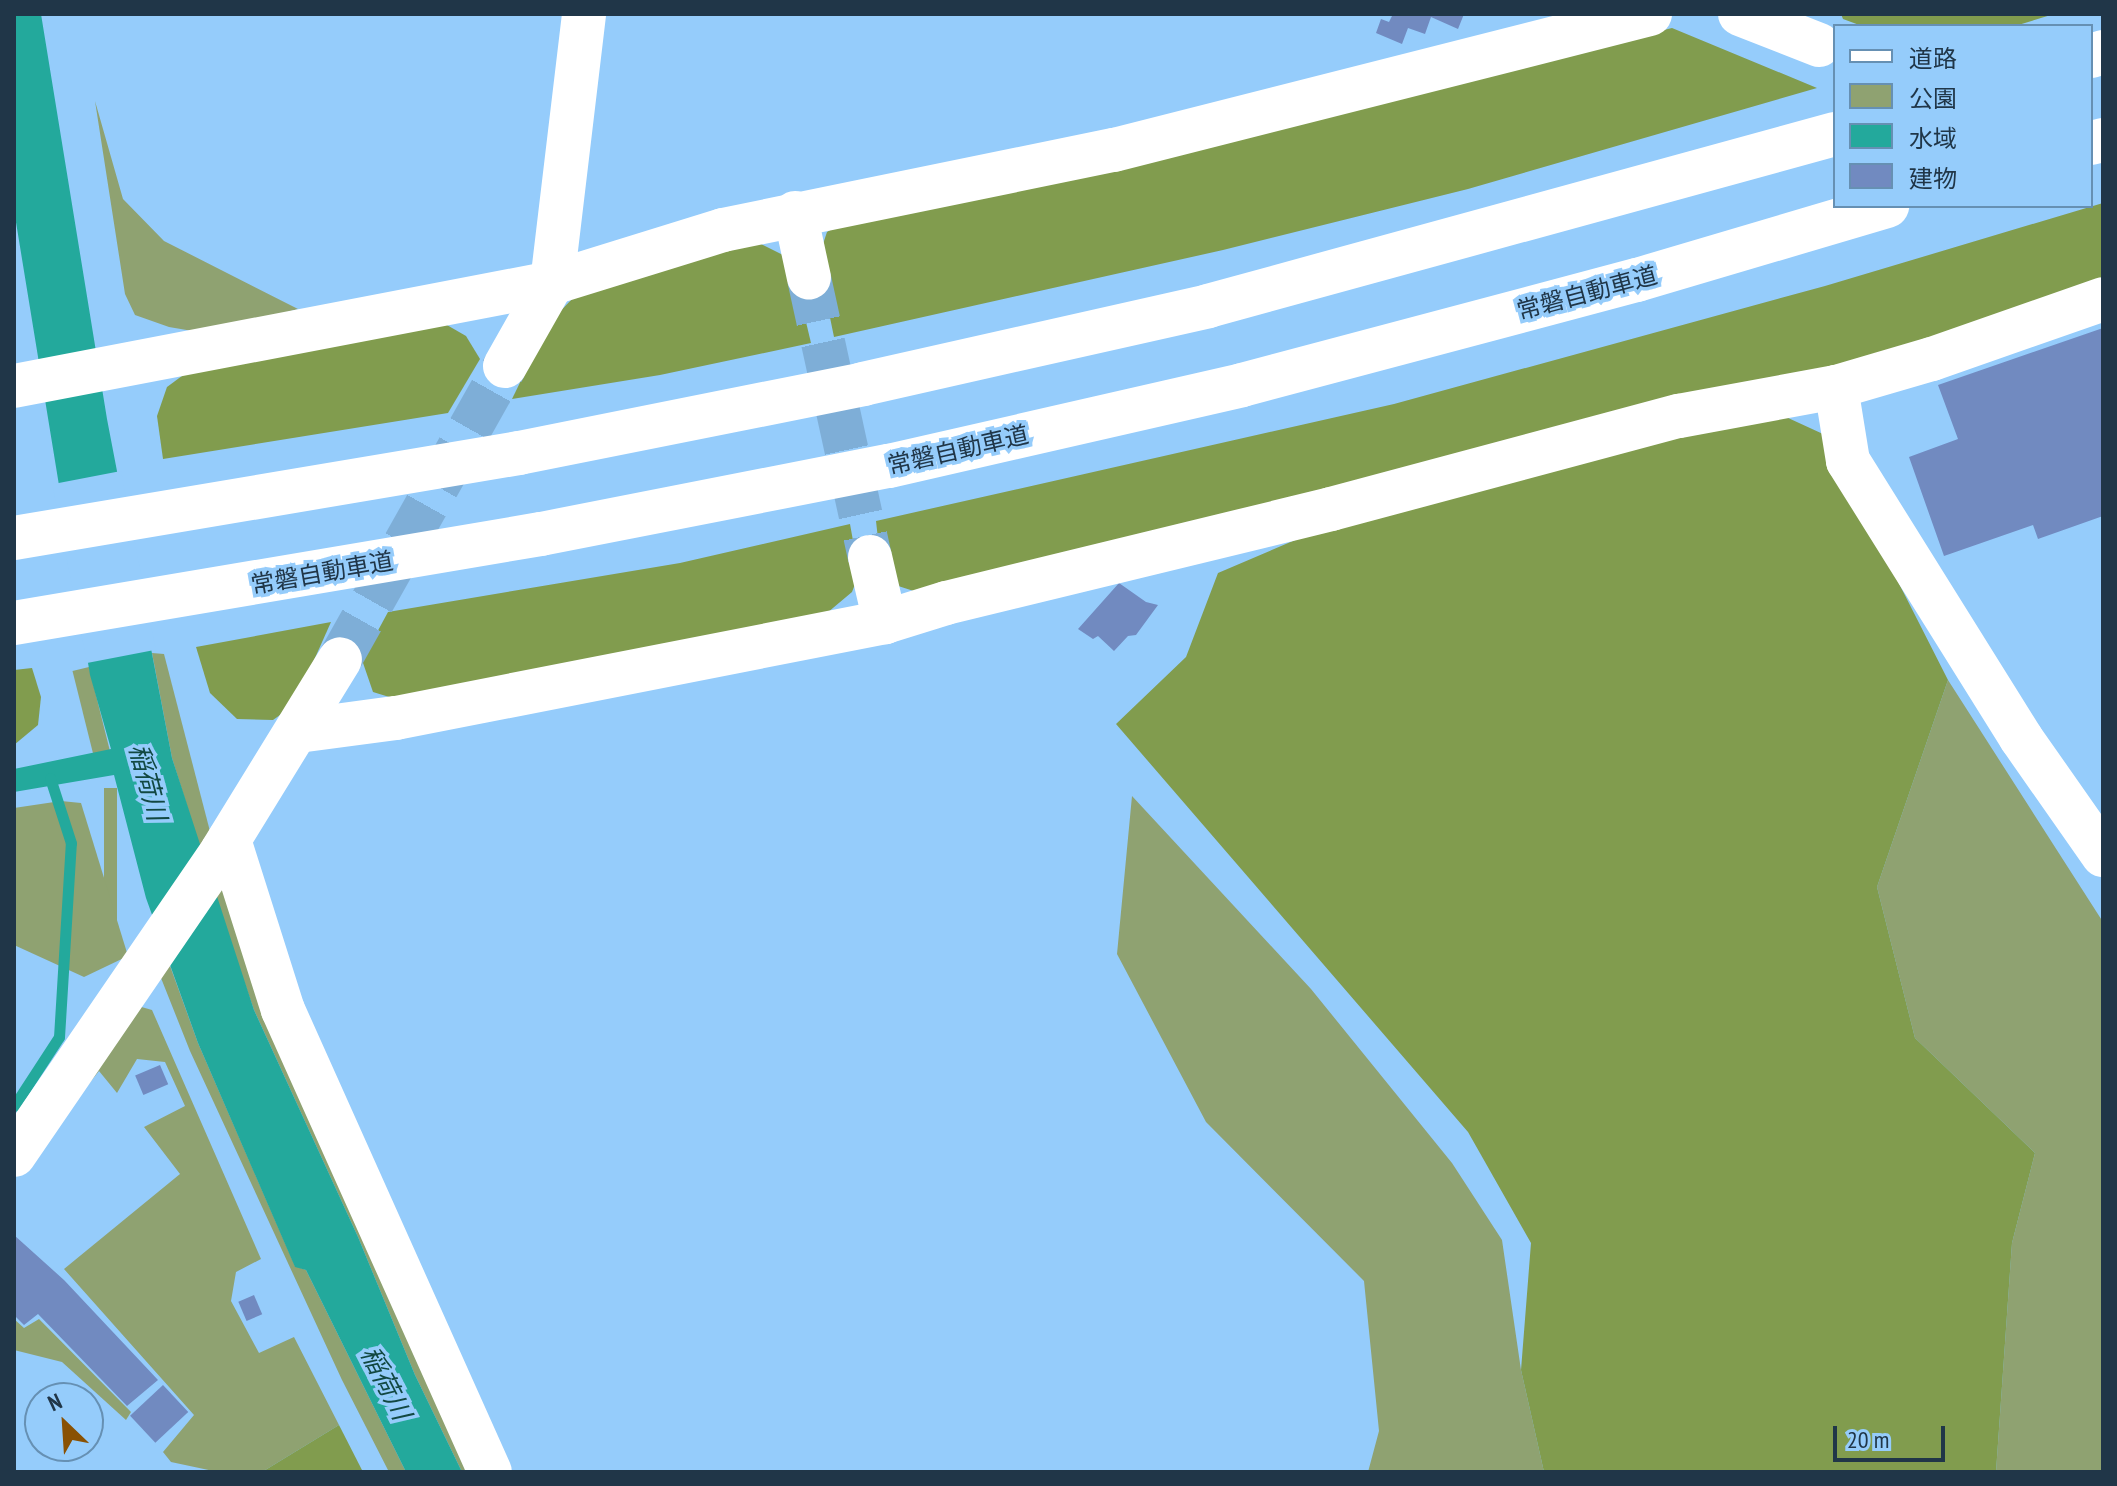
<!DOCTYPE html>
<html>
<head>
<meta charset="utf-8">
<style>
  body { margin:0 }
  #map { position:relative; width:2117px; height:1486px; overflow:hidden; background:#95ccfb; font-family:"PT Sans Narrow","Noto Sans JP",sans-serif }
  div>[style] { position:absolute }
  .green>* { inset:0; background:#8fa271; transform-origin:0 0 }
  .forest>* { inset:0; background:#819c4e }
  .water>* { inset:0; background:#23a99c }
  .pier>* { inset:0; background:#95ccfb; transform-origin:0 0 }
  .stream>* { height:11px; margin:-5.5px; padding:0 5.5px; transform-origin:5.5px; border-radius:5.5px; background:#23a99c }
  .building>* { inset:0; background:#718ac0; transform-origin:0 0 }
  .minor-tunnel>* { height:44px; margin-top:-22px; transform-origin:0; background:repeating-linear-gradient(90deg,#7eaed7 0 44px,transparent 0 66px) }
  .minor>* { height:44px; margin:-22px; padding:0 22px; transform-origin:22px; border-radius:22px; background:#fff }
  .major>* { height:44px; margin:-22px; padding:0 22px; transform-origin:22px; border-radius:22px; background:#fff }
  .highway>* { height:44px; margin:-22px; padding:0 22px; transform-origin:22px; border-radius:22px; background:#fff }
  span { translate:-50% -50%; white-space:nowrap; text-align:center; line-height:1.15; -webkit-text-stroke:7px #95ccfb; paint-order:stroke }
  .street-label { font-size:24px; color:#203648 }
  .water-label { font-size:26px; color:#124842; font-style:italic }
  .frame { position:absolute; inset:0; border:16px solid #203648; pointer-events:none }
  .legend { position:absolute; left:1833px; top:24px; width:260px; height:184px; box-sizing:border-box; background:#95ccfb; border:2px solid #6690b3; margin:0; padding:10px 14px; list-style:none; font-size:24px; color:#203648 }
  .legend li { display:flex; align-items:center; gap:16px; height:40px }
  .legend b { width:40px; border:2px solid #6690b3 }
  .north { position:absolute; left:24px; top:1382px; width:80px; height:80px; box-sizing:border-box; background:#95ccfb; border:2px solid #6690b3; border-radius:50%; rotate:335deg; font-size:22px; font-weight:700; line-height:32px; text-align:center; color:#203648 }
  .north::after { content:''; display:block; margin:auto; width:28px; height:36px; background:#895103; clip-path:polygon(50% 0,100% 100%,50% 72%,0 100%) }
  .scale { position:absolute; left:1833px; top:1426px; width:112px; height:36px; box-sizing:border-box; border:4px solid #203648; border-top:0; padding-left:10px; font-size:24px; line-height:28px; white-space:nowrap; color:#203648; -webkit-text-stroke:6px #95ccfb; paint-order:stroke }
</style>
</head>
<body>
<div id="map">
  <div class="green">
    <i style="clip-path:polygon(95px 101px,123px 199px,164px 241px,298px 309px,210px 334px,169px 327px,135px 315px,125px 294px)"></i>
    <i style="clip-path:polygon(152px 653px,164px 654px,212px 839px,201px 851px,172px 758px)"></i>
    <i style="left:89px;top:667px;width:93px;height:17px;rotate:76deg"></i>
    <i style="clip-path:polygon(1948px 680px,2103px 922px,2103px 1472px,1996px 1472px,2012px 1243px,2035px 1153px,1915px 1038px,1877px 887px)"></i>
    <i style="left:104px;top:788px;width:13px;height:149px"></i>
    <i style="clip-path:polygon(1132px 796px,1311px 989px,1452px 1163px,1502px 1240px,1521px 1370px,1544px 1472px,1368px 1472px,1379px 1431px,1364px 1281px,1206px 1122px,1117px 954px)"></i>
    <i style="clip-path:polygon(61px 801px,81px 803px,128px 956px,84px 977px,14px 945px,14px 808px)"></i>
    <i style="clip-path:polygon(224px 883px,475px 1472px,462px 1472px,415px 1375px,358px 1237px,254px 1010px,214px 895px)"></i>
    <i style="clip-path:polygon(169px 963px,198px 1043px,295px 1266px,306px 1270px,406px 1472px,389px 1472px,342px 1380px,190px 1051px,159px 973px)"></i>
    <i style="clip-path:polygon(138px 1006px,152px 1010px,261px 1259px,236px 1272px,231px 1301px,259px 1353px,294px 1337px,339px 1425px,262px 1472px,218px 1472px,171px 1462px,163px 1452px,194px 1415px,64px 1269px,180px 1174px,144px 1127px,185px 1106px,165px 1062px,137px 1059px,117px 1093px,99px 1071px,14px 1178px)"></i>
    <i style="clip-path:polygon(14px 1319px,24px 1328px,39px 1319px,131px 1412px,126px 1420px,62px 1362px,14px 1350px)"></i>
  </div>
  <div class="forest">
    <i style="clip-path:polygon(1841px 14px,2054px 14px,2015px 26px,1862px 26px,1843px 19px)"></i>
    <i style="clip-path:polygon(1672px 28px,1817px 88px,1468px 189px,1223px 250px,834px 337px,818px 259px,827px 232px,843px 222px,1114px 166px)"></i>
    <i style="clip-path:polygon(2103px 203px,2103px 286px,1883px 360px,923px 594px,892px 584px,880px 557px,876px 521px,1394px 404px,1825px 286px)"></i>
    <i style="clip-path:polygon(753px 240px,785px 256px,795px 276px,811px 343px,660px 375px,512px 399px,549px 323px,573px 298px)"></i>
    <i style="clip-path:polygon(440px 321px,466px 336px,480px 359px,448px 413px,163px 459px,157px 416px,167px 387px,186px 373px)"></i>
    <i style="clip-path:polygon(1786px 417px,1823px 434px,1948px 680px,1877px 887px,1915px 1038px,2035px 1153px,2012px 1243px,1996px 1472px,1544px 1472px,1521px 1370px,1531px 1243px,1468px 1132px,1116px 724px,1186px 657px,1218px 573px,1328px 526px,1687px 431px)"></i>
    <i style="clip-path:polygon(850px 524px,859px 574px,852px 592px,827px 613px,412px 704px,373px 692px,362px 660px,388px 612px,680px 563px)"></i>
    <i style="clip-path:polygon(331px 622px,294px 705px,273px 720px,237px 719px,210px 693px,196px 647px)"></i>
    <i style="clip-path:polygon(32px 668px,41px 697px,38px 725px,14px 745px,14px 670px)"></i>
    <i style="clip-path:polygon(339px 1425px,363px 1472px,262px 1472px)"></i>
  </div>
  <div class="water">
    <i style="clip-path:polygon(14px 14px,41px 14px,107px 419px,172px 758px,254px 1010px,358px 1237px,415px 1375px,462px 1472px,406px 1472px,306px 1270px,295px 1267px,198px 1043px,146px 898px,114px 775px,14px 792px,14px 769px,111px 749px,90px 675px,14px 210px)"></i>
  </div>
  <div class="pier">
    <i style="left:121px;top:471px;width:182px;height:70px;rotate:79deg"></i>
  </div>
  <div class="stream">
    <i style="left:14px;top:1106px;width:82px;rotate:-56.9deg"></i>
    <i style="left:59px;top:1037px;width:194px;rotate:-86.5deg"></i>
    <i style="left:71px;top:843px;width:68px;rotate:-107.9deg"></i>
  </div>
  <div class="building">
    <i style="clip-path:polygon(1393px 14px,1464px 14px,1458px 29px,1431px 17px,1425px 34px,1408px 28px,1402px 44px,1376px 33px,1381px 19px,1389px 22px)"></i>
    <i style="clip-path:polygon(2103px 328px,2103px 516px,2038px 539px,2033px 525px,1944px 556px,1909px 457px,1958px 439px,1938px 385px)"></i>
    <i style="clip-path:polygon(1119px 583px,1146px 602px,1158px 605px,1136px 635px,1128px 636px,1114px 651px,1098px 636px,1093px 639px,1078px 629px)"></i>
    <i style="left:160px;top:1065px;width:21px;height:27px;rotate:67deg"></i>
    <i style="clip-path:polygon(14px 1235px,64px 1280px,158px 1380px,127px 1406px,38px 1314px,24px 1325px,14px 1315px)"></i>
    <i style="left:254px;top:1295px;width:21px;height:17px;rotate:67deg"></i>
    <i style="left:163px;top:1385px;width:37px;height:45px;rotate:47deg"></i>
  </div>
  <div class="minor-tunnel">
    <i style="left:809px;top:278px;width:286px;rotate:77.7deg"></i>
    <i style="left:340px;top:659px;width:336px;rotate:-60.6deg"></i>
  </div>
  <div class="minor">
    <i style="left:795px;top:213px;width:66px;rotate:77.8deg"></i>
    <i style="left:505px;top:366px;width:95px;rotate:-60.5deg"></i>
    <i style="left:552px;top:283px;width:271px;rotate:-83.2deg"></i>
    <i style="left:14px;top:386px;width:548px;rotate:-10.84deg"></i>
    <i style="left:552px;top:283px;width:179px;rotate:-17.2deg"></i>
    <i style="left:723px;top:230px;width:399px;rotate:-11.6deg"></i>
    <i style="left:1114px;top:150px;width:553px;rotate:-14.24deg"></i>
    <i style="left:1836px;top:387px;width:75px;rotate:80.8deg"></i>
    <i style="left:1848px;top:461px;width:327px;rotate:58deg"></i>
    <i style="left:2021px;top:738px;width:143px;rotate:55deg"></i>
    <i style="left:870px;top:557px;width:67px;rotate:77deg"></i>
    <i style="left:298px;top:731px;width:99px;rotate:-7.6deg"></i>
    <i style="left:396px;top:718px;width:498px;rotate:-11.1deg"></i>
    <i style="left:885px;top:622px;width:64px;rotate:-17.3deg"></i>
    <i style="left:946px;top:603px;width:396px;rotate:-13.7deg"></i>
    <i style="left:1331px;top:509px;width:360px;rotate:-15deg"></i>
    <i style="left:1679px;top:416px;width:160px;rotate:-10.5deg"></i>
    <i style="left:1836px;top:387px;width:100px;rotate:-16.3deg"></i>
    <i style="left:1932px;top:359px;width:181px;rotate:-19.3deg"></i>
    <i style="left:229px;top:840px;width:178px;rotate:72.4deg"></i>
    <i style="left:283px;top:1010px;width:506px;rotate:65.87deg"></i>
    <i style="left:14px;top:1155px;width:368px;rotate:-55.6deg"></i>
    <i style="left:222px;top:851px;width:225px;rotate:-58.4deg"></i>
  </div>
  <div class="major">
    <i style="left:1740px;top:14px;width:85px;rotate:21.4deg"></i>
  </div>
  <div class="highway">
    <i style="left:2091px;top:56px;width:13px;rotate:-18deg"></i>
    <i style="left:2091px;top:143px;width:12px;rotate:-14deg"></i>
    <i style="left:14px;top:538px;width:512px;rotate:-9.55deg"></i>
    <i style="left:519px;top:453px;width:351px;rotate:-11.3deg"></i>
    <i style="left:863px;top:384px;width:354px;rotate:-12.7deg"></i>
    <i style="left:1208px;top:306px;width:650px;rotate:-15.34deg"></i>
    <i style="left:14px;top:623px;width:534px;rotate:-9.59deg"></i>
    <i style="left:541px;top:534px;width:355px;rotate:-11.1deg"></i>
    <i style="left:889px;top:466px;width:362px;rotate:-12.9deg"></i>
    <i style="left:1242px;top:385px;width:409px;rotate:-14.9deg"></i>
    <i style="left:1637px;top:280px;width:261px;rotate:-16.5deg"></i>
  </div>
  <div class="street-label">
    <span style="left:1587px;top:293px;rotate:-15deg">常磐自動車道</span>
    <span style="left:958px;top:450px;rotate:-13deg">常磐自動車道</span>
    <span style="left:322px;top:573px;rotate:-10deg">常磐自動車道</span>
  </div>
  <div class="water-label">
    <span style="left:148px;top:782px;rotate:75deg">稲荷川</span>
    <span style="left:386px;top:1383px;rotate:63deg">稲荷川</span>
  </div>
  <div class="frame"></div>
  <ul class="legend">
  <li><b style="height:10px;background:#fff"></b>道路</li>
  <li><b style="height:22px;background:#8fa271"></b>公園</li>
  <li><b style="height:22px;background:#23a99c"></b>水域</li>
  <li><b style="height:22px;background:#718ac0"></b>建物</li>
  </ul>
  <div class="north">N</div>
  <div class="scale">20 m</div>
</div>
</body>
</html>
